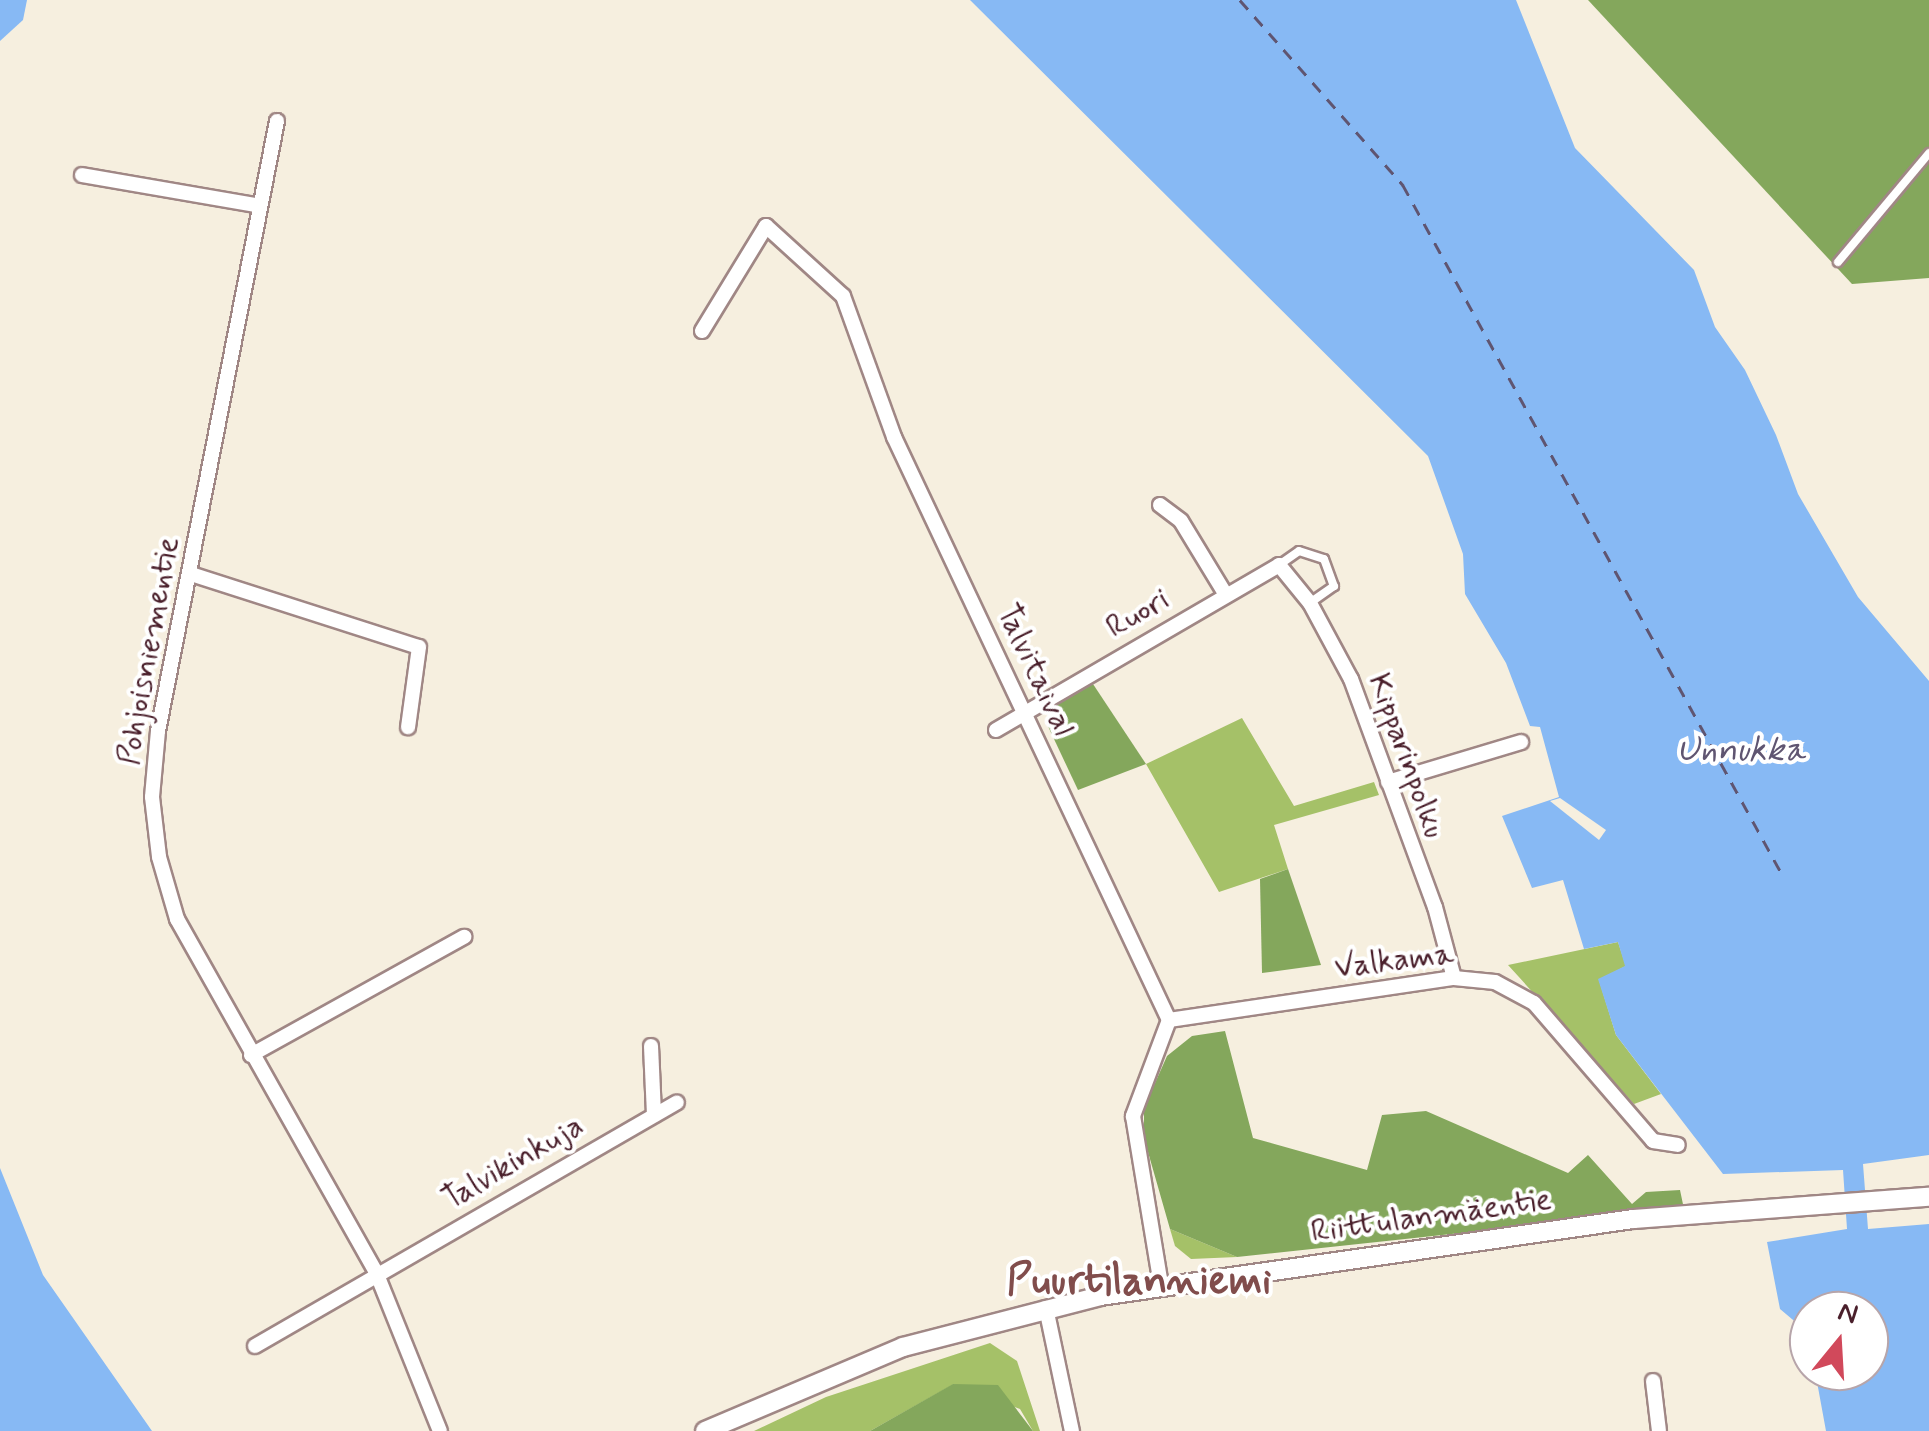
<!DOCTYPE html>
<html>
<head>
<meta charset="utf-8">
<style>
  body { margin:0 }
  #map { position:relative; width:1929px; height:1431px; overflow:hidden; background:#f6efdf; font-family:Mynerve,sans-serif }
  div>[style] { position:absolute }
  .green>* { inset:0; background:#a5c168 }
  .forest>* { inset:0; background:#84a75c }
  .water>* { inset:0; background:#87b9f4 }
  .pier>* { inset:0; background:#f6efdf }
  .ferry>* { height:2.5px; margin-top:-1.25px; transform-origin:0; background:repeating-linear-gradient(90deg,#5f5571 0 12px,transparent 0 22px) }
  .roads { filter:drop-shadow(2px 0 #a08785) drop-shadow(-2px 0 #a08785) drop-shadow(0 2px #a08785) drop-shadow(0 -2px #a08785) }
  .service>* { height:8px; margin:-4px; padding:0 4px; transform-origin:4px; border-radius:4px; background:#fff }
  .minor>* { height:14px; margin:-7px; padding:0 7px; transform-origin:7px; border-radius:7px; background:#fff }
  .tertiary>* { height:18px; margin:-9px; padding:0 9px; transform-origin:9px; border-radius:9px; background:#fff }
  span { translate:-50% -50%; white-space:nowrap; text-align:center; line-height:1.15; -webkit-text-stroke:8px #fff; paint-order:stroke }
  .street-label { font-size:32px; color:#4a1f2b }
  .water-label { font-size:35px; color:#5f5571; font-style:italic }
  .district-label { font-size:42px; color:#814d4c; font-weight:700 }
  .north { position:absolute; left:1789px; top:1291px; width:100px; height:100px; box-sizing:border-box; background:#fff; border:2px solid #b7a5aa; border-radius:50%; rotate:18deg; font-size:28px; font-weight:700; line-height:40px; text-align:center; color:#4a1f2b }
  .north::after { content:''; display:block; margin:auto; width:35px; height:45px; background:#d1495b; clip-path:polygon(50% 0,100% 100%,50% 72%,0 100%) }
</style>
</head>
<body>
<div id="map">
  <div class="green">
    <i style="clip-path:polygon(1242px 718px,1294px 806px,1374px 782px,1379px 795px,1274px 825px,1288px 869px,1219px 892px,1146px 764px)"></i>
    <i style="clip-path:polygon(1618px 942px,1626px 966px,1599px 980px,1616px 1035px,1661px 1094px,1634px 1104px,1508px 965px)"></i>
    <i style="clip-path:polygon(1170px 1229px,1237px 1257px,1191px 1259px,1175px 1246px)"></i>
    <i style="clip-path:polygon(990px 1343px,1017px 1361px,1040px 1431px,1033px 1431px,1020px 1409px,954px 1384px,870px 1431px,754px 1431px,826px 1397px)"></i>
  </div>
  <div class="forest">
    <i style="clip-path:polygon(1588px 0,1929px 0,1929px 278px,1852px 284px)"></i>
    <i style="clip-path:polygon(1091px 681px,1146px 764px,1078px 790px,1046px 722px,1052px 708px)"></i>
    <i style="clip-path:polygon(1288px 869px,1321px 965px,1262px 973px,1260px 879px)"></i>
    <i style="clip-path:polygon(1225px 1031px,1253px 1138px,1367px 1170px,1382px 1115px,1426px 1111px,1568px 1173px,1588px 1155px,1632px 1204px,1646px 1192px,1680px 1190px,1684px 1209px,1237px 1257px,1170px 1229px,1144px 1138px,1144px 1108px,1167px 1056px,1192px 1036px)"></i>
    <i style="clip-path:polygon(953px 1384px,998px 1385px,1033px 1431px,870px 1431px)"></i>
  </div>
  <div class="water">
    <i style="clip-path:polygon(0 0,27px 0,23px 20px,0 41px)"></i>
    <i style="clip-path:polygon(970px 0,1516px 0,1575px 148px,1694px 270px,1715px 327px,1745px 370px,1776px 435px,1798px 494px,1858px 597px,1929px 681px,1929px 1155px,1863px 1164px,1868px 1229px,1929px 1224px,1929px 1431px,1826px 1431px,1815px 1371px,1869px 1371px,1869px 1311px,1809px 1311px,1805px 1330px,1780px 1309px,1767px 1242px,1847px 1229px,1843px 1170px,1723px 1174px,1616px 1035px,1598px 979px,1625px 966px,1618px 942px,1584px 949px,1563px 880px,1532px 888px,1502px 816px,1559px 797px,1540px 727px,1530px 726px,1506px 663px,1465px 594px,1463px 554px,1428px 456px)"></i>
    <i style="clip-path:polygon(0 1168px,43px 1275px,152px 1431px,0 1431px)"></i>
  </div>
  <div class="pier">
    <i style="clip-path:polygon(1560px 798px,1606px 830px,1599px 840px,1550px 801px)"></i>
  </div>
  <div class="ferry">
    <i style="left:1240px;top:0;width:247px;rotate:48.6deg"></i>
    <i style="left:1403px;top:185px;width:789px;rotate:61.19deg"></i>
  </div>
  <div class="roads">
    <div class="service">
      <i style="left:1838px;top:262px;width:142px;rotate:-50.1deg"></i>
      <i style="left:1279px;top:565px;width:24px;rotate:-35deg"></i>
      <i style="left:1299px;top:551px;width:26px;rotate:18deg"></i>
      <i style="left:1324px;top:559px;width:29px;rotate:70deg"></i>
      <i style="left:1334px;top:586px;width:29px;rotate:145deg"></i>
    </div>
    <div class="minor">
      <i style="left:277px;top:121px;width:621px;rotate:101.04deg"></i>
      <i style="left:158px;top:731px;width:66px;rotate:95.2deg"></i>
      <i style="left:152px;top:797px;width:60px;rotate:83.3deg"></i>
      <i style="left:159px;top:857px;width:65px;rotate:73.8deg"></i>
      <i style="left:177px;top:919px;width:405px;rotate:60.6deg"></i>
      <i style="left:376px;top:1272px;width:171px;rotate:68.1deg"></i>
      <i style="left:82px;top:175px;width:177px;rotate:9.8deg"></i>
      <i style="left:702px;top:331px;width:123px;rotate:-58.6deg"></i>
      <i style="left:766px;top:226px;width:104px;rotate:42.3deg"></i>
      <i style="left:843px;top:296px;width:150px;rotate:70.1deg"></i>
      <i style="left:894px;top:437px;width:645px;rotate:64.75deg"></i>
      <i style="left:1169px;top:1020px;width:103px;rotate:110.6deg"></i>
      <i style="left:1133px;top:1116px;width:172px;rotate:80.6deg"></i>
      <i style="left:1160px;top:505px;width:26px;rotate:37deg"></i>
      <i style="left:1181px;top:521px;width:87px;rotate:58.7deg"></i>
      <i style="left:191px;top:574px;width:239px;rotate:17.8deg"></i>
      <i style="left:419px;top:647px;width:81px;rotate:97.8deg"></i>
      <i style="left:996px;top:730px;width:328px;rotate:-30.2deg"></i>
      <i style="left:1279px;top:565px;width:49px;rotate:50.8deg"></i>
      <i style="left:1310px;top:603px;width:86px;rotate:61.7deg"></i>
      <i style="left:1351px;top:679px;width:243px;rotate:69.8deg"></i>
      <i style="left:1435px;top:907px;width:73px;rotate:75deg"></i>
      <i style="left:1388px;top:782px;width:139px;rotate:-16.7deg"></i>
      <i style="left:1169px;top:1020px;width:288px;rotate:-8.4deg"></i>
      <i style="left:1454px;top:978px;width:41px;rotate:5.6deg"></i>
      <i style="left:1495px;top:982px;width:44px;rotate:28.3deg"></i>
      <i style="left:1534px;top:1003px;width:182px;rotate:49.2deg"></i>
      <i style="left:1653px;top:1141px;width:25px;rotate:9deg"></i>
      <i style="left:651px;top:1046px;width:69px;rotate:87.5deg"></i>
      <i style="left:251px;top:1055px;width:244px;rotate:-29deg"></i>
      <i style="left:1046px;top:1308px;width:126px;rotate:78.1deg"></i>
      <i style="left:255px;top:1346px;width:487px;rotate:-30deg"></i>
      <i style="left:1653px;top:1381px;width:50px;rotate:83.2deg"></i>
    </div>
    <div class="tertiary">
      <i style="left:705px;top:1431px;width:215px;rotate:-23deg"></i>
      <i style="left:903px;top:1347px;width:203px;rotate:-14.5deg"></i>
      <i style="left:1100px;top:1296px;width:539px;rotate:-8.22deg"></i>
      <i style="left:1633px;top:1219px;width:297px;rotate:-4.3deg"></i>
    </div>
  </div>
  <div class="street-label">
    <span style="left:1138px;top:614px;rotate:-30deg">Ruori</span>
    <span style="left:149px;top:651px;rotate:-80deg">Pohjoisniementie</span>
    <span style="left:1035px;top:670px;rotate:65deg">Talvitaival</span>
    <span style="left:1406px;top:756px;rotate:70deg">Kipparinpolku</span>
    <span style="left:1394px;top:961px;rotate:-7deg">Valkama</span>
    <span style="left:513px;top:1163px;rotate:-30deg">Talvikinkuja</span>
    <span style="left:1431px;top:1216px;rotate:-8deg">Riittulanmäentie</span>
  </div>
  <div class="water-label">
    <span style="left:1741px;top:750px">Unnukka</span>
  </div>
  <div class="district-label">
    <span style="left:1139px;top:1282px">Puurtilanniemi</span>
  </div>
  <div class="north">N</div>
</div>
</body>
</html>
